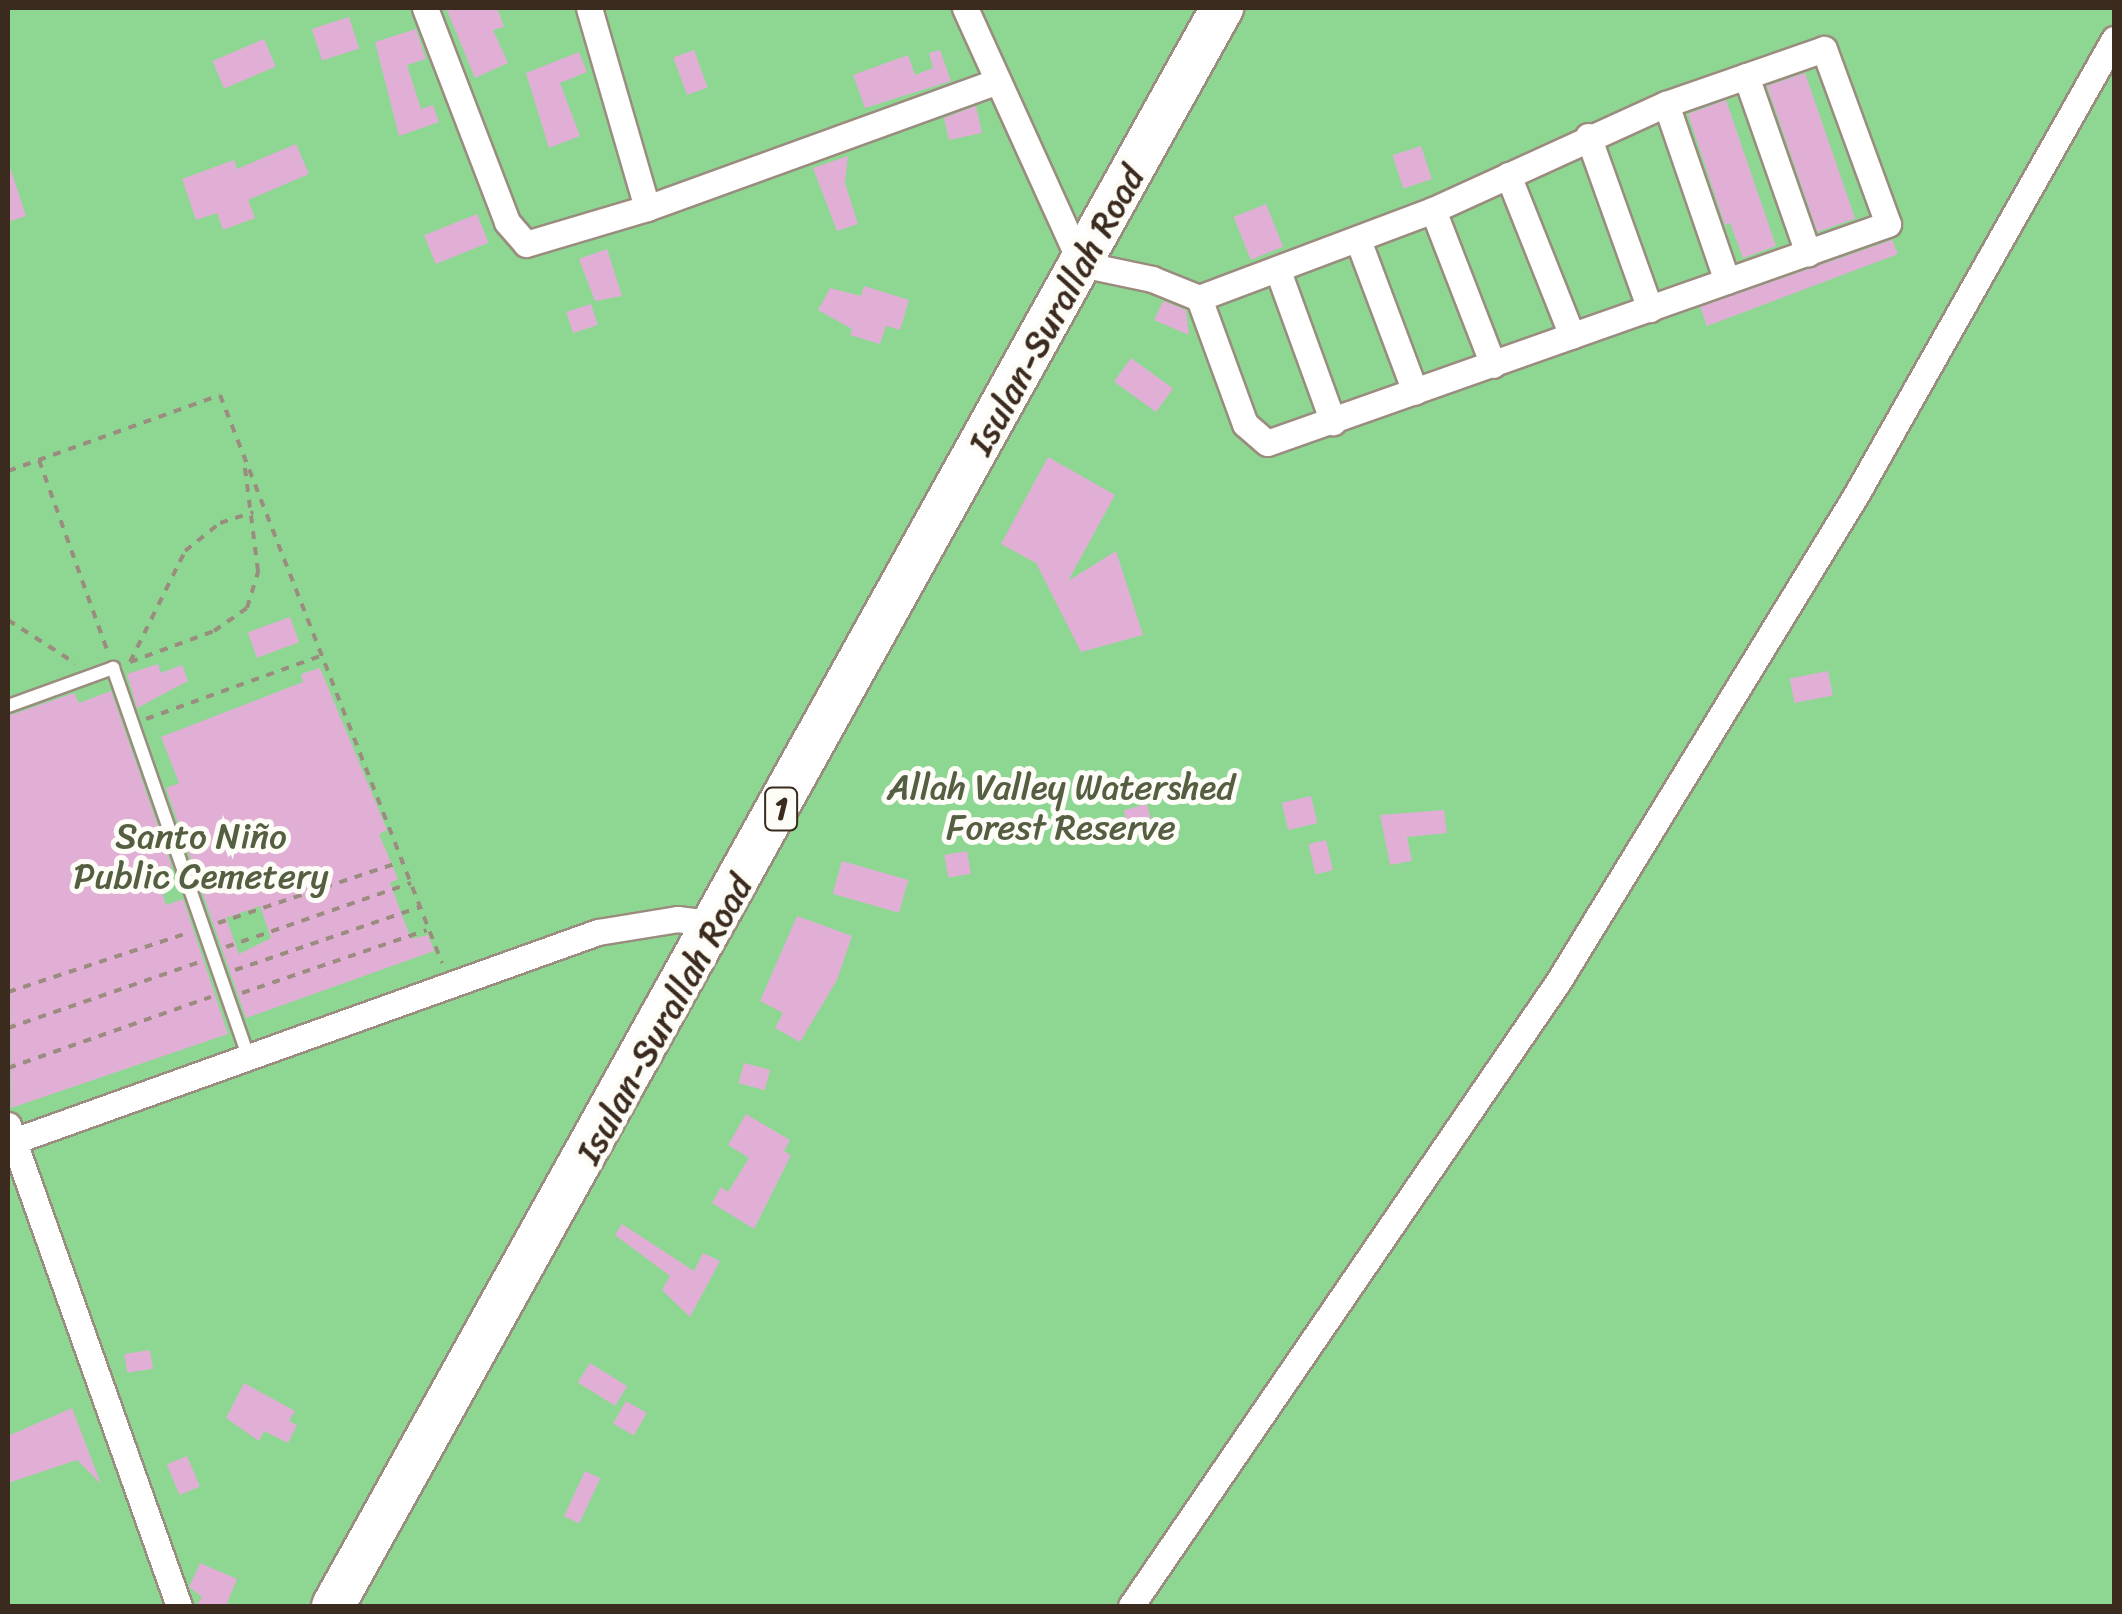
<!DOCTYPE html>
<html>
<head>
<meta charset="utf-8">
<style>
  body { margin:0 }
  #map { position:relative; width:2122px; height:1614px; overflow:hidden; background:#f8efde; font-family:Sriracha,sans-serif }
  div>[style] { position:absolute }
  .green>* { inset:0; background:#8ed793; transform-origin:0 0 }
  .building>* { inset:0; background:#e1afd6; transform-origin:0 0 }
  .path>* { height:4px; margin-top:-2px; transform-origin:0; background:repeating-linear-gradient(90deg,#9a8c7e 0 8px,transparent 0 16px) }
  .roads { filter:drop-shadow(2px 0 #9a8c7e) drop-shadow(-2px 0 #9a8c7e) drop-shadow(0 2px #9a8c7e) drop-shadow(0 -2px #9a8c7e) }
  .service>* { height:12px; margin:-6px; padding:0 6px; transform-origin:6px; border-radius:6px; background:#fff }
  .minor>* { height:25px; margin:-12.5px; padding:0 12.5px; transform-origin:12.5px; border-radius:12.5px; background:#fff }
  .trunk>* { height:42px; margin:-21px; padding:0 21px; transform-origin:21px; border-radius:21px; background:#fff }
  span { translate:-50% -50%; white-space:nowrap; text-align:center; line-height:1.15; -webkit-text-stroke:10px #fdfcf7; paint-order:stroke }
  .shield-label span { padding:2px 8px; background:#fdfcf7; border:2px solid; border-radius:8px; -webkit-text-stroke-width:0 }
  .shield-label { font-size:32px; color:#3b2a1e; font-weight:700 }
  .street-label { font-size:35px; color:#3b2a1e }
  .park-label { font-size:35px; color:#545e41 }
  .frame { position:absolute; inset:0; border:10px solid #3b2a1e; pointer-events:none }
</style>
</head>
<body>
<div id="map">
  <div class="green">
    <i style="left:8px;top:8px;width:2106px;height:1598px"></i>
  </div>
  <div class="building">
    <i style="clip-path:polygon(446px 8px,497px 8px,504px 27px,493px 30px,508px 63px,475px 78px)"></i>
    <i style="left:349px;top:17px;width:33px;height:39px;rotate:72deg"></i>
    <i style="clip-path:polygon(416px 29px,426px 59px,407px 65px,421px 109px,433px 105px,439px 122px,399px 136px,375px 42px)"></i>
    <i style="left:264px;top:39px;width:30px;height:56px;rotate:67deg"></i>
    <i style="left:694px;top:50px;width:40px;height:22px;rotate:70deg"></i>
    <i style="clip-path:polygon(940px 50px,951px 81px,865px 108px,853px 75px,908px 55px,915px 75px,933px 68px,929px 53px)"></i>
    <i style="clip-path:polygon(579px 52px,587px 72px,560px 83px,580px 136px,549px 148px,526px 73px)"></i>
    <i style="left:1805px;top:73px;width:154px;height:40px;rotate:71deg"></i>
    <i style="clip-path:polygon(1726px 100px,1776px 246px,1743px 258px,1730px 223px,1725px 225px,1688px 114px)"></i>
    <i style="clip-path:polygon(976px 106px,982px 133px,949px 140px,944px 118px)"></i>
    <i style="clip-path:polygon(296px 144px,309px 174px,248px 200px,255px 218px,223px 230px,217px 213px,196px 220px,182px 179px,234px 160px,237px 169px)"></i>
    <i style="left:1421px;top:146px;width:35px;height:30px;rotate:72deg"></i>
    <i style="clip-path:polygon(848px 156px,845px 183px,858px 224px,837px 231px,813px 168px)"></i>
    <i style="clip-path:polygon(11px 170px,26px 216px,8px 222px,8px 171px)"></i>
    <i style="left:1266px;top:204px;width:46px;height:35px;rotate:68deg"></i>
    <i style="left:477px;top:214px;width:31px;height:57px;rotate:68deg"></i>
    <i style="clip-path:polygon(1892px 240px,1898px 254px,1707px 326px,1700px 307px)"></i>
    <i style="clip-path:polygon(607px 249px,622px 296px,595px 301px,579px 259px)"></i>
    <i style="clip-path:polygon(864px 286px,909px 300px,900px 330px,886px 326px,880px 344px,850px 335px,852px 329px,818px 310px,830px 288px,861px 296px)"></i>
    <i style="clip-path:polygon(1163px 301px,1186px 310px,1189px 335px,1154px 320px)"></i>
    <i style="left:591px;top:304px;width:22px;height:26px;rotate:72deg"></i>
    <i style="left:1131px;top:358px;width:52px;height:29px;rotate:36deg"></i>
    <i style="clip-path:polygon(1048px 457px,1115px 495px,1068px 581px,1116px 551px,1143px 635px,1081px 652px,1036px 563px,1001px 544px)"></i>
    <i style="left:290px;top:617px;width:27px;height:45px;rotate:70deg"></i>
    <i style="clip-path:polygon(158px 664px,161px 673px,182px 665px,188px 681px,137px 708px,127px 674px)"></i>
    <i style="clip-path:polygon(evenodd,320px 668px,387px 830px,379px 834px,398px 879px,390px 883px,411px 939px,428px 935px,434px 951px,246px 1018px,166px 788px,179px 783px,161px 737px,303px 682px,301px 674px,320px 668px,260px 906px,271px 938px,239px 954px,226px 918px,260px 906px)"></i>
    <i style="left:1828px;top:671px;width:25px;height:39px;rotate:79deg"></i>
    <i style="clip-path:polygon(111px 691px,172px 867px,157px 873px,166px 905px,183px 899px,228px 1034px,11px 1108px,8px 716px,74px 693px,79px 703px)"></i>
    <i style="left:1311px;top:796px;width:28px;height:30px;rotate:77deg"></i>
    <i style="left:1147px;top:804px;width:23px;height:24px;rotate:75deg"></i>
    <i style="clip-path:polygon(1444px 810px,1447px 833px,1407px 837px,1412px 861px,1390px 865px,1380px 815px)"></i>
    <i style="left:1326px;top:840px;width:31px;height:18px;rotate:77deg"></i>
    <i style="left:967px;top:851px;width:23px;height:23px;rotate:80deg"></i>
    <i style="left:842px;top:861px;width:69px;height:34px;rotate:16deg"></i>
    <i style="clip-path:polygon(797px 916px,852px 936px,837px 980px,800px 1042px,775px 1028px,783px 1013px,760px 1001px)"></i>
    <i style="left:744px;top:1063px;width:27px;height:21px;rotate:15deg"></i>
    <i style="clip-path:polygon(746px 1114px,790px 1140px,784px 1151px,791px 1155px,754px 1229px,712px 1203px,721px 1187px,728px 1192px,749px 1158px,728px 1145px)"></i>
    <i style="clip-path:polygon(622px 1224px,694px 1271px,703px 1253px,720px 1261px,690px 1317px,662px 1290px,670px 1276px,615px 1235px)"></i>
    <i style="left:150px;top:1350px;width:19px;height:26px;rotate:81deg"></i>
    <i style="left:590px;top:1363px;width:44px;height:23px;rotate:32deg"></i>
    <i style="clip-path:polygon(244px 1383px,295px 1411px,289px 1421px,297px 1425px,288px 1443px,264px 1431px,259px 1441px,226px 1418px)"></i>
    <i style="left:626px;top:1401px;width:24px;height:26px;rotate:30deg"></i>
    <i style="clip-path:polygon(72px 1408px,101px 1484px,77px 1460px,8px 1483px,8px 1436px)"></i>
    <i style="left:187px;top:1456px;width:33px;height:22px;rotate:67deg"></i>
    <i style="left:585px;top:1471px;width:17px;height:50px;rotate:25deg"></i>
    <i style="clip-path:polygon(200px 1563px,237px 1579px,226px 1606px,196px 1606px,202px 1597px,189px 1587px)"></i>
  </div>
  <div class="path">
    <i style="left:39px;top:460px;width:205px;rotate:70.3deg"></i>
    <i style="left:8px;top:471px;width:225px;rotate:-19.7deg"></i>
    <i style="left:220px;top:395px;width:610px;rotate:68.65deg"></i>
    <i style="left:8px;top:620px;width:80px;rotate:32.7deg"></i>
    <i style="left:130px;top:662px;width:90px;rotate:-20.3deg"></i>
    <i style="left:214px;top:631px;width:40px;rotate:-34.9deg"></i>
    <i style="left:247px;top:608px;width:39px;rotate:-73deg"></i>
    <i style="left:258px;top:571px;width:112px;rotate:-97.2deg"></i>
    <i style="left:130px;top:662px;width:124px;rotate:-63.6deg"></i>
    <i style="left:185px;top:551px;width:45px;rotate:-38.7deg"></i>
    <i style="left:220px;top:523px;width:35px;rotate:-18deg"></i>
    <i style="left:146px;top:719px;width:188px;rotate:-19.9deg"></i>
    <i style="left:218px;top:923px;width:195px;rotate:-18.5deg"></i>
    <i style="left:226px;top:947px;width:196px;rotate:-19.1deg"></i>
    <i style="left:235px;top:970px;width:195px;rotate:-18.8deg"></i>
    <i style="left:8px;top:992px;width:192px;rotate:-18.2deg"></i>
    <i style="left:242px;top:993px;width:195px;rotate:-18.8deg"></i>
    <i style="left:8px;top:1028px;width:203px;rotate:-19deg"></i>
    <i style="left:8px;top:1068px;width:215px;rotate:-19.3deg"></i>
  </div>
  <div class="roads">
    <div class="service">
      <i style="left:8px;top:706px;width:112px;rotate:-19.9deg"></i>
      <i style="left:113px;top:668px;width:410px;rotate:70.8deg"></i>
    </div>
    <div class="minor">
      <i style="left:425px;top:8px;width:229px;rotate:69deg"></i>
      <i style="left:507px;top:222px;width:29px;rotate:49deg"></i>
      <i style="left:526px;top:244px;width:126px;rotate:-16.6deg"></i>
      <i style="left:647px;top:208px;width:373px;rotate:-19.9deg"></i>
      <i style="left:589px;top:8px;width:208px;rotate:73.8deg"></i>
      <i style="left:965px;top:8px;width:281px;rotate:65.6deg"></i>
      <i style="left:1081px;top:264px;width:73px;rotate:11.9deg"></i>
      <i style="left:1152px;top:279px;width:51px;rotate:22deg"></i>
      <i style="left:1199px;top:298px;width:250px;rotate:-20.6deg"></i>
      <i style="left:1433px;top:210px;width:256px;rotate:-24.5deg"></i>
      <i style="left:1666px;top:104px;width:167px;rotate:-19.2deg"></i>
      <i style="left:1824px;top:49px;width:186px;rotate:69.9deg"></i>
      <i style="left:1888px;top:224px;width:658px;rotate:160.57deg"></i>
      <i style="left:1267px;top:443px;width:29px;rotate:-139deg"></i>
      <i style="left:1245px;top:424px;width:134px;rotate:-110.1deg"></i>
      <i style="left:1746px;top:76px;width:188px;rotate:70.7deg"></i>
      <i style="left:1666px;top:104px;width:187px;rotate:71deg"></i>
      <i style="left:1588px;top:136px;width:184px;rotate:70.3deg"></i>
      <i style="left:1508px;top:175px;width:173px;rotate:68.3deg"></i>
      <i style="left:1433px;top:210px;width:166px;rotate:68.8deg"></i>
      <i style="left:1358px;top:240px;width:162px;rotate:69.4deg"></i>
      <i style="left:1278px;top:271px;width:161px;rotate:70deg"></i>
      <i style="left:8px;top:1125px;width:510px;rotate:70.43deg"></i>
      <i style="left:8px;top:1143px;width:627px;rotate:-19.68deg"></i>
      <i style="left:598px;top:932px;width:80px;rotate:-9.3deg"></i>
      <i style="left:677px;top:919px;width:41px;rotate:7deg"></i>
      <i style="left:1131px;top:1606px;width:756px;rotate:-55.62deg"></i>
      <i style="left:1558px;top:982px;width:571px;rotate:-58.54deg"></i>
      <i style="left:1856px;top:495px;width:524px;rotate:-60.5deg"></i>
    </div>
    <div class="trunk">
      <i style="left:333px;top:1606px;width:1829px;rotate:-60.91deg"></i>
    </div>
  </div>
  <div class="shield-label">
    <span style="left:781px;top:809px">1</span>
  </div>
  <div class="street-label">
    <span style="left:1056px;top:310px;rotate:-61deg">Isulan-Surallah Road</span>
    <span style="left:664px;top:1019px;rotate:-61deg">Isulan-Surallah Road</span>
  </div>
  <div class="park-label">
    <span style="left:1061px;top:807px">Allah Valley Watershed<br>Forest Reserve</span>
    <span style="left:201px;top:856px">Santo Niño<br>Public Cemetery</span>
  </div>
  <div class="frame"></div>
</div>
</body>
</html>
